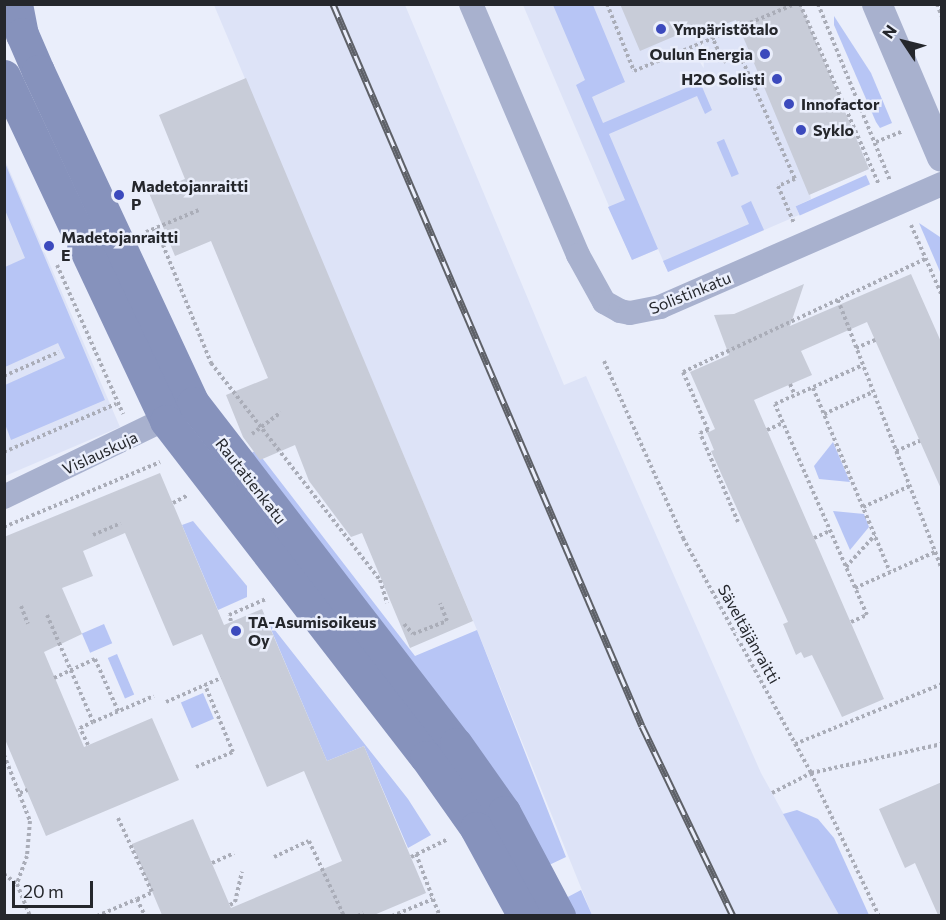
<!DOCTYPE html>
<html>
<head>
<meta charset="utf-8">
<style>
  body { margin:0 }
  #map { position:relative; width:946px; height:920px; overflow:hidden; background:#eaeefb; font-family:Commissioner,sans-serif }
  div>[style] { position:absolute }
  .built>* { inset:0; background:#dde3f7 }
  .green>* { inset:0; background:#b7c5f5; transform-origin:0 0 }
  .building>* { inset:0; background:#c8ccd8 }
  .path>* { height:4px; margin-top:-2px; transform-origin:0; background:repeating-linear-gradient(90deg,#aaadb8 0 3px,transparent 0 6px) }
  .minor>* { height:24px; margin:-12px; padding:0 12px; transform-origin:12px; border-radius:12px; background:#a8b1ce }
  .tertiary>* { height:30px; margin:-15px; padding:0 15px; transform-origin:15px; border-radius:15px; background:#a8b1ce }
  .secondary>* { height:33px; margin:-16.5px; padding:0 16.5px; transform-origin:16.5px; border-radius:16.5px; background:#8692bc }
  .rail>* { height:7px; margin-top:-3.5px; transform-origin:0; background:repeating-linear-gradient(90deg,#eaeefb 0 14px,#5e6168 0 28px); box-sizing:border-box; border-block:2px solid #5e6168 }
  .dots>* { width:16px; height:16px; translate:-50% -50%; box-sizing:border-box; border:3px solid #eaeefb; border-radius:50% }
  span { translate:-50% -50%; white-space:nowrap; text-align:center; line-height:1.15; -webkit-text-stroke:5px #eaeefb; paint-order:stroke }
  .poi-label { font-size:16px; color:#25272c; font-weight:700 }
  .left { translate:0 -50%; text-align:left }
  .right { translate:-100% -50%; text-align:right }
  .street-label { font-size:16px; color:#25272c }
  .frame { position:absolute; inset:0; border:6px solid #25272c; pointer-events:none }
  .north { position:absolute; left:874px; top:12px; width:60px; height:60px; -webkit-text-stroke:4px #eaeefb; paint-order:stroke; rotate:305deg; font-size:16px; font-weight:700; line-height:24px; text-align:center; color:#25272c }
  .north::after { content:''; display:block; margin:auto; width:21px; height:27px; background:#25272c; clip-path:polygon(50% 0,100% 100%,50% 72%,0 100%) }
  .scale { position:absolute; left:12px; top:881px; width:81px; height:27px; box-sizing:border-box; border:3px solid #25272c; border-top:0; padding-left:8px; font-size:18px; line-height:21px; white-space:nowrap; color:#25272c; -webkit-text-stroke:4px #eaeefb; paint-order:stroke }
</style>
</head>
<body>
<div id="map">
  <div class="built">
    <i style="clip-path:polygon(214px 5px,405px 5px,564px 385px,586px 376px,761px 773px,839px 915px,592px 915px,477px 630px)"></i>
    <i style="clip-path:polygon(523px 5px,800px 5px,869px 169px,810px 194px,811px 199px,796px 206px,799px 215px,668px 272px,658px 249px,632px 260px)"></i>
    <i style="clip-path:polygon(4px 158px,120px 427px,5px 476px,4px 476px)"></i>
  </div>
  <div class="green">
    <i style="clip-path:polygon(553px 5px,593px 5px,625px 82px,592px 97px,603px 123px,700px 82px,712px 110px,705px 114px,697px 96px,609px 134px,658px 249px,632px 260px,608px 207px,625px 200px,576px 85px,585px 80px)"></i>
    <i style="clip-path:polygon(834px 16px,871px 73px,892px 123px,880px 128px,876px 122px,834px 25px)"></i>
    <i style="left:724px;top:139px;width:38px;height:8px;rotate:67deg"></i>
    <i style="clip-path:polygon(5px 163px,105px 400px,11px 440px,5px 424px,5px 385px,65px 358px,58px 343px,5px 367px,5px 267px,25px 258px,5px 210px)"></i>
    <i style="left:866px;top:175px;width:10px;height:77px;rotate:66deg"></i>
    <i style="clip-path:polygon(751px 201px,764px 230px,668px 272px,663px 261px,749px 224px,741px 206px)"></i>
    <i style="clip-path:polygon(919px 223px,940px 237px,941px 274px)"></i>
    <i style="clip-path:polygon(833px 442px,850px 482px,819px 479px,814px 466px)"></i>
    <i style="clip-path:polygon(256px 450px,415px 656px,477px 630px,566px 857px,547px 866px,246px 457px)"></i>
    <i style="clip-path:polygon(833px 511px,864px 514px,869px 527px,850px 550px)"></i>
    <i style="clip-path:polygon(193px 521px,247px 586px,247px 597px,218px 610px,182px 525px)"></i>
    <i style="clip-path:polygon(267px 620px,408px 799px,431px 835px,408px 848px,364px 746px,327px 761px)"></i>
    <i style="left:104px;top:624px;width:21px;height:24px;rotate:67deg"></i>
    <i style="left:117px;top:654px;width:44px;height:10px;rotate:67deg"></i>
    <i style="left:203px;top:693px;width:28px;height:24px;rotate:67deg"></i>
    <i style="clip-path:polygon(797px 810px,818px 819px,834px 838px,869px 915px,839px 915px,783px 814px)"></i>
    <i style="clip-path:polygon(581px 890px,592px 915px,571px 915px,564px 899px)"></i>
  </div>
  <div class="building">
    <i style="clip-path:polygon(620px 4px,800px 4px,869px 169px,809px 195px,736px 20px,699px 34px,696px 27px,640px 51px)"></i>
    <i style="clip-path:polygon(246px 78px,473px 621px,410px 648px,362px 533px,351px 537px,309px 481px,295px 445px,260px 460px,243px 437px,226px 395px,268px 378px,211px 241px,175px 256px,149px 193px,185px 179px,159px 115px)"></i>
    <i style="clip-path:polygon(911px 274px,942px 344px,942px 491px,867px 322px,801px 351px,812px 375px,754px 400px,884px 699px,842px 717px,812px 655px,804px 658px,801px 652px,796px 655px,783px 624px,788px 622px,711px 451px,714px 450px,707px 433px,715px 429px,690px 372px,729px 355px,714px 315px,734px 314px,804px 284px,790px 326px)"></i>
    <i style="clip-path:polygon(160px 473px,224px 625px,262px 609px,327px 761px,364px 746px,426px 893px,374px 915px,162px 915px,132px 844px,193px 819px,231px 908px,342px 861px,304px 771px,267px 787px,202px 634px,173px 646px,125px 533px,83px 551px,93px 576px,62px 588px,82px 634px,44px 652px,84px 747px,152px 718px,179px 780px,46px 836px,4px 737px,4px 537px)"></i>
    <i style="clip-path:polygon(942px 782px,942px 915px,938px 915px,915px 863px,905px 868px,879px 809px)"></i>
  </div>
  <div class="path">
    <i style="left:607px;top:4px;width:72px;rotate:68.1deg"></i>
    <i style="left:634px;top:71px;width:174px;rotate:-22.6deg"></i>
    <i style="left:800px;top:4px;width:197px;rotate:66.4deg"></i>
    <i style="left:818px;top:4px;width:190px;rotate:67.8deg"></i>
    <i style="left:937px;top:4px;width:14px;rotate:69deg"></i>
    <i style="left:709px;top:30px;width:35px;rotate:66deg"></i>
    <i style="left:723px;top:62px;width:18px;rotate:-22deg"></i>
    <i style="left:740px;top:55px;width:136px;rotate:66.1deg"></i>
    <i style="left:795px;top:179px;width:18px;rotate:158deg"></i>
    <i style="left:778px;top:186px;width:40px;rotate:66.6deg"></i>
    <i style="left:876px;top:142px;width:29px;rotate:-22deg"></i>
    <i style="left:911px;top:225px;width:77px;rotate:66.4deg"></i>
    <i style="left:156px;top:228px;width:146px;rotate:67.8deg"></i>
    <i style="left:211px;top:363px;width:275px;rotate:52.1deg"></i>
    <i style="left:380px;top:580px;width:24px;rotate:73deg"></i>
    <i style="left:146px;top:232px;width:57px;rotate:-22.5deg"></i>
    <i style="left:57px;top:265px;width:163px;rotate:66.1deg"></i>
    <i style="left:838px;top:300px;width:288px;rotate:68.9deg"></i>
    <i style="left:856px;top:348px;width:21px;rotate:-23deg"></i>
    <i style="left:604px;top:361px;width:194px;rotate:65.9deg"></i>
    <i style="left:683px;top:538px;width:268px;rotate:61.4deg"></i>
    <i style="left:811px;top:773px;width:158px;rotate:64.6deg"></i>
    <i style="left:4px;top:376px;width:60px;rotate:-23.6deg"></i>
    <i style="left:790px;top:384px;width:12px;rotate:66deg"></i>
    <i style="left:813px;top:388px;width:199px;rotate:67.3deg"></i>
    <i style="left:824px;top:414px;width:54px;rotate:-24.2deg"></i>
    <i style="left:767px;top:430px;width:17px;rotate:-24deg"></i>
    <i style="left:252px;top:434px;width:36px;rotate:-37deg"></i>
    <i style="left:896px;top:451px;width:26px;rotate:-23deg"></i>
    <i style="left:4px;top:452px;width:122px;rotate:-23.2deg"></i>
    <i style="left:173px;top:503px;width:17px;rotate:-28deg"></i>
    <i style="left:863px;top:507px;width:51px;rotate:-24.1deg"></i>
    <i style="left:738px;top:522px;width:97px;rotate:-113.1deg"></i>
    <i style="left:700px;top:433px;width:9px;rotate:-21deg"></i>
    <i style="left:708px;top:430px;width:63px;rotate:-113.3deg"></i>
    <i style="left:683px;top:372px;width:267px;rotate:-25deg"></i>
    <i style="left:4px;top:527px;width:169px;rotate:-22.6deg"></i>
    <i style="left:93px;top:535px;width:30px;rotate:-23deg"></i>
    <i style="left:814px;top:538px;width:17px;rotate:-24deg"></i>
    <i style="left:846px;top:567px;width:43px;rotate:-47.8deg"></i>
    <i style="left:855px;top:588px;width:88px;rotate:-24.2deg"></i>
    <i style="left:21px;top:606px;width:19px;rotate:69deg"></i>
    <i style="left:47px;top:615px;width:116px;rotate:66.7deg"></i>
    <i style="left:93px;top:722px;width:66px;rotate:-23.1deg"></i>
    <i style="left:231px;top:621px;width:6px;rotate:-108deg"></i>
    <i style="left:229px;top:615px;width:40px;rotate:-23.4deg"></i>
    <i style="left:851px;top:622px;width:17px;rotate:-24deg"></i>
    <i style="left:867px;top:615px;width:230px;rotate:-113.6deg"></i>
    <i style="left:775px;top:404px;width:96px;rotate:-23.9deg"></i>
    <i style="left:404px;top:624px;width:13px;rotate:48deg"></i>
    <i style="left:413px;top:634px;width:36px;rotate:-21deg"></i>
    <i style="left:447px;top:621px;width:19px;rotate:-111deg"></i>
    <i style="left:54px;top:678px;width:45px;rotate:-24.9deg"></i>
    <i style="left:95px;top:659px;width:57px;rotate:66.1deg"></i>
    <i style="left:166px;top:702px;width:60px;rotate:-23.6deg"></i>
    <i style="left:795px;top:744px;width:159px;rotate:-22.2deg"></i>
    <i style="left:88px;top:745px;width:19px;rotate:-115deg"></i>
    <i style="left:80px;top:728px;width:14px;rotate:-25deg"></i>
    <i style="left:4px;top:755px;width:71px;rotate:68.5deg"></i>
    <i style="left:30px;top:821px;width:35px;rotate:95deg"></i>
    <i style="left:27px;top:856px;width:30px;rotate:110deg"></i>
    <i style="left:196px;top:767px;width:40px;rotate:-22deg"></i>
    <i style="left:233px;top:752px;width:73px;rotate:-112.7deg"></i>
    <i style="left:20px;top:793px;width:8px;rotate:-23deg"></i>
    <i style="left:772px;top:793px;width:44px;rotate:-27.1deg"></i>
    <i style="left:811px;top:773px;width:134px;rotate:-12.5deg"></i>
    <i style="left:118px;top:818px;width:81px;rotate:65.3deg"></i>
    <i style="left:416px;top:854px;width:48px;rotate:69.3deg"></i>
    <i style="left:274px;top:857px;width:38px;rotate:-25deg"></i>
    <i style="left:309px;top:841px;width:83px;rotate:65deg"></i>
    <i style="left:411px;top:857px;width:41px;rotate:-25.9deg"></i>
    <i style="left:212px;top:863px;width:24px;rotate:-24deg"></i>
    <i style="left:4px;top:874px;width:16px;rotate:38deg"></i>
    <i style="left:17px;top:884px;width:35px;rotate:68deg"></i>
    <i style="left:137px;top:899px;width:15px;rotate:-23deg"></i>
    <i style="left:230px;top:905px;width:6px;rotate:-31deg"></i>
    <i style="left:235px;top:902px;width:31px;rotate:-77deg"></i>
    <i style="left:97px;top:916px;width:43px;rotate:-23deg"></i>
    <i style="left:137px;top:899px;width:19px;rotate:65deg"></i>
    <i style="left:358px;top:916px;width:6px;rotate:-31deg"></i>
    <i style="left:392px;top:916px;width:44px;rotate:-22.5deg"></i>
    <i style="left:433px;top:899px;width:18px;rotate:68deg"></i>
  </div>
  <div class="minor">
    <i style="left:471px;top:4px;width:273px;rotate:66.9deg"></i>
    <i style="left:578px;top:255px;width:54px;rotate:61deg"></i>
    <i style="left:604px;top:302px;width:18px;rotate:29deg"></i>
    <i style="left:620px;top:311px;width:10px;rotate:11deg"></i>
    <i style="left:630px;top:313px;width:31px;rotate:-11deg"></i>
    <i style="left:660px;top:307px;width:308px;rotate:-23.6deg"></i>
    <i style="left:4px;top:497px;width:193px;rotate:-25.8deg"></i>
  </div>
  <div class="tertiary">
    <i style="left:877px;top:4px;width:166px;rotate:67deg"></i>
  </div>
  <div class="secondary">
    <i style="left:16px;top:4px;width:31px;rotate:79deg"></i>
    <i style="left:22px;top:34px;width:40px;rotate:66.6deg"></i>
    <i style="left:38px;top:71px;width:366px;rotate:65deg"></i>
    <i style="left:193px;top:403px;width:431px;rotate:52.4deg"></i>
    <i style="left:456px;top:744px;width:83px;rotate:54.8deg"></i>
    <i style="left:504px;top:812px;width:118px;rotate:62.1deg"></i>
    <i style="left:4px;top:76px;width:381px;rotate:64.8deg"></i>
    <i style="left:166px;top:421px;width:425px;rotate:52.3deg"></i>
    <i style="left:426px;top:757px;width:87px;rotate:54.8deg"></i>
    <i style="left:476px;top:828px;width:100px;rotate:61.4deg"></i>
  </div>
  <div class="rail">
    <i style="left:333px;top:4px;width:785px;rotate:66.83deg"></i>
    <i style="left:642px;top:726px;width:211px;rotate:64.4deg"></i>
  </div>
  <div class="dots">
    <i style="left:661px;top:29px;background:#3c4abd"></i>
    <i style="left:765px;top:54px;background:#3c4abd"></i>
    <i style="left:777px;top:79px;background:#3c4abd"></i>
    <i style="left:789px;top:104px;background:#3c4abd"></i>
    <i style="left:801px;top:130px;background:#3c4abd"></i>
    <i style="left:119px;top:195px;background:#3c4abd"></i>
    <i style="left:49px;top:246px;background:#3c4abd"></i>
    <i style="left:236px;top:631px;background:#3c4abd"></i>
  </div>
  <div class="poi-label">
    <span class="left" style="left:673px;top:29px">Ympäristötalo</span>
    <span class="right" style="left:753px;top:54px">Oulun Energia</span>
    <span class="right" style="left:765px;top:79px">H2O Solisti</span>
    <span class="left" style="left:801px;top:104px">Innofactor</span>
    <span class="left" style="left:813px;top:130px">Syklo</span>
    <span class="left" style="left:131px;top:195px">Madetojanraitti<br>P</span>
    <span class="left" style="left:61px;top:246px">Madetojanraitti<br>E</span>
    <span class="left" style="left:248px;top:631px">TA-Asumisoikeus<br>Oy</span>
  </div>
  <div class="street-label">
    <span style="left:690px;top:293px;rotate:-22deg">Solistinkatu</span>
    <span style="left:100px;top:453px;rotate:-25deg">Vislauskuja</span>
    <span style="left:251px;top:481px;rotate:52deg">Rautatienkatu</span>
    <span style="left:749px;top:634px;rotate:61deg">Säveltäjänraitti</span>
  </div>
  <div class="frame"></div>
  <div class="north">N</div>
  <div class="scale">20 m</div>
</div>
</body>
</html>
